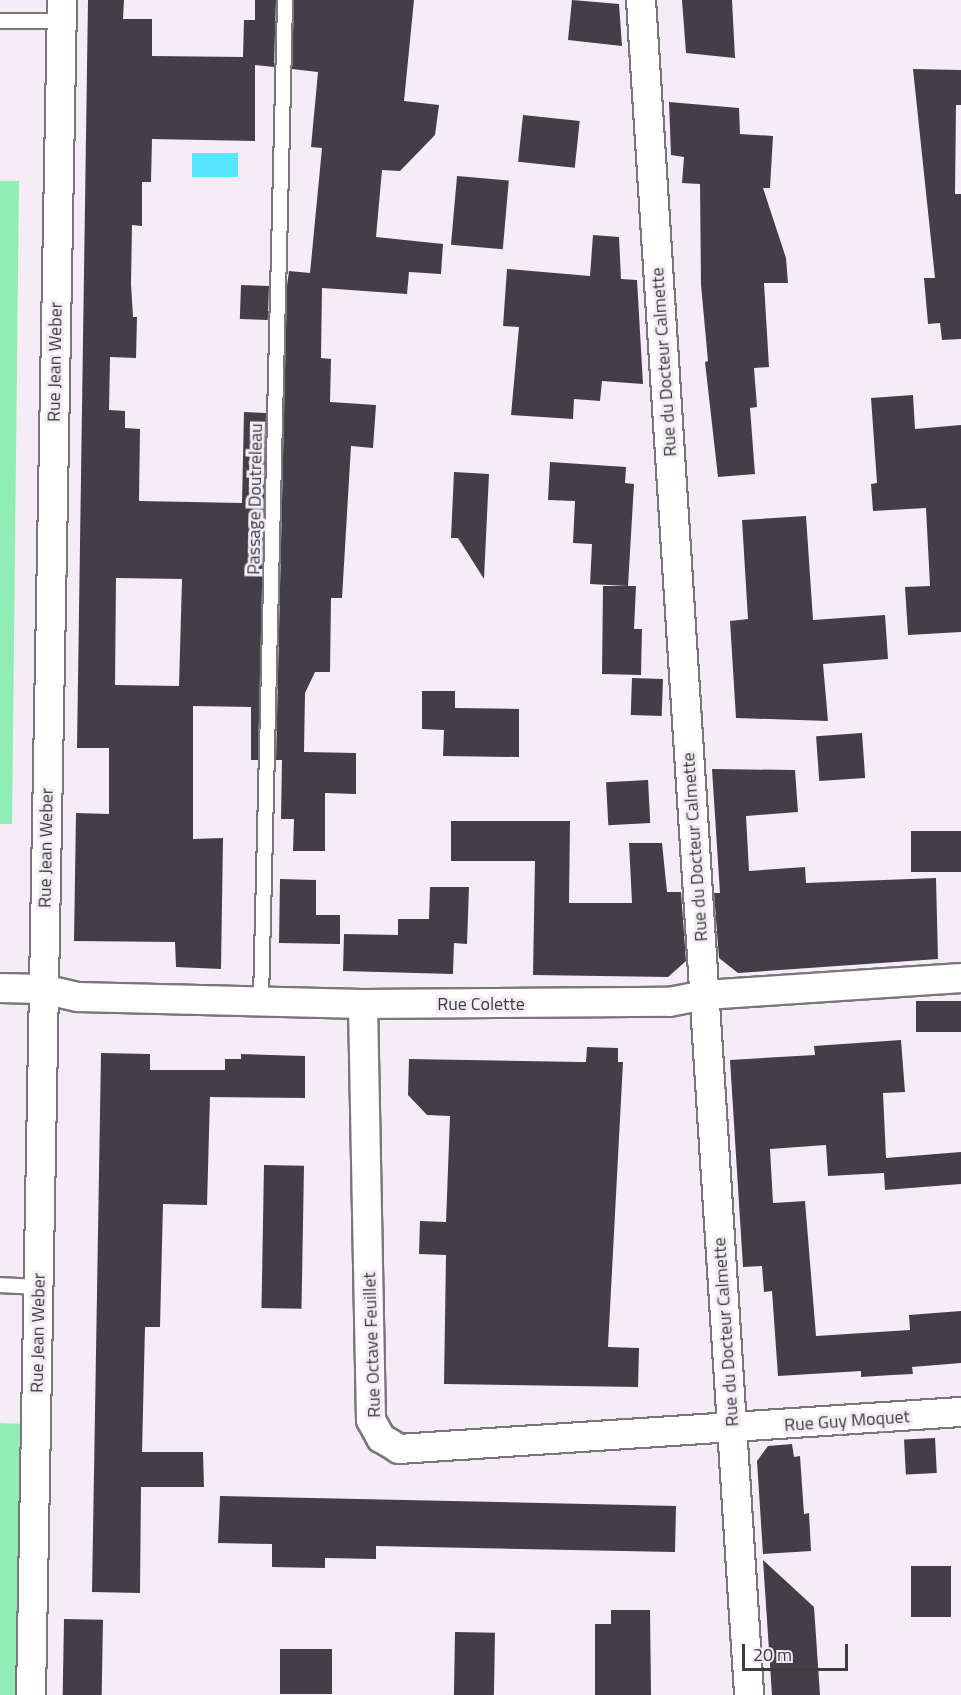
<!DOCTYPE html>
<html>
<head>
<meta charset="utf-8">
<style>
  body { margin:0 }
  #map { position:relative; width:961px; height:1695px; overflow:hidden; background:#f4edf6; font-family:"Titillium Web",sans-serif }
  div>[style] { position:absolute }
  .green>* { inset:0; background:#90edb4 }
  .water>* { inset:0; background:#57e6fe; transform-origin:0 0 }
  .building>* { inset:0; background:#443f46; transform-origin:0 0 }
  .roads { filter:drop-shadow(2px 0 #7c757d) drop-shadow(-2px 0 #7c757d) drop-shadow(0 2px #7c757d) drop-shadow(0 -2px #7c757d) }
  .service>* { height:14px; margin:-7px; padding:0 7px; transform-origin:7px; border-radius:7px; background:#fff }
  .minor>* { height:28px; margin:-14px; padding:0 14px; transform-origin:14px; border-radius:14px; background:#fff }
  span { translate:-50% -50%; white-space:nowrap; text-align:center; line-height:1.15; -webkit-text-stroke:6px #f4edf6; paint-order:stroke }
  .street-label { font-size:18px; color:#3e3c3f }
  .scale { position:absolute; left:742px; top:1644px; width:106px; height:27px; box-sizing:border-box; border:3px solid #3e3c3f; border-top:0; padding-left:8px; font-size:18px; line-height:21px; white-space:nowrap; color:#3e3c3f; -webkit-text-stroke:4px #f4edf6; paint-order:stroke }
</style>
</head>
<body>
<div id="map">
  <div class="green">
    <i style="clip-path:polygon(0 181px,19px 181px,12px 824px,0 824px)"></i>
    <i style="clip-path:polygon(0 1423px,24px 1424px,20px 1695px,0 1695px)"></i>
  </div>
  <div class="water">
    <i style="left:192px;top:153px;width:46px;height:24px"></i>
  </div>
  <div class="building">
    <i style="clip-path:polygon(evenodd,88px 0,124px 0,123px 19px,152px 19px,152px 56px,243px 57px,244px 20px,255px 20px,255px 0,276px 0,274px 67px,255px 65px,255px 141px,152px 139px,151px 182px,142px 182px,142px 226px,132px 225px,131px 284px,133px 317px,137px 317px,136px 358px,110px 357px,109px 410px,125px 411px,125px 428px,140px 429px,139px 501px,242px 503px,244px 412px,266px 413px,258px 760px,251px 760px,251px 707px,193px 706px,193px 839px,223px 838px,221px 969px,176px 967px,175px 942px,74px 941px,76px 813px,109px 814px,109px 748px,77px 748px,88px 0,116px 578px,182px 579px,179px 686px,115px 685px,116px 578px)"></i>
    <i style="clip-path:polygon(294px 0,414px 0,404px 101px,439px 105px,435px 135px,400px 171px,382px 170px,376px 237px,443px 244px,441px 274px,409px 272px,407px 294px,322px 288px,321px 358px,331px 359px,330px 402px,376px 405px,373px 448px,351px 446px,342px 598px,331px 598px,330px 672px,315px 672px,305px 693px,304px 752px,356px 753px,356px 794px,325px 793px,325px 851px,293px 851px,294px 819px,281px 819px,282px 760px,276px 760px,287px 286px,289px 271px,310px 273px,322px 148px,311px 147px,318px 72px,292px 69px)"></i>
    <i style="clip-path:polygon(572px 0,619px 4px,622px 46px,568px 40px)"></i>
    <i style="clip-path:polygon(682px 0,732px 0,735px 58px,686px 53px)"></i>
    <i style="clip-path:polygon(913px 69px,961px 70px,961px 105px,956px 105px,955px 194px,961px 194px,961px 339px,942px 340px,940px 323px,928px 324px,924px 278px,935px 278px)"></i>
    <i style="clip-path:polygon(669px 102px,739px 108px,740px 134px,773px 136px,770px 188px,763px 188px,786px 258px,788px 283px,764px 283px,769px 367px,754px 368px,757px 407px,750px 408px,755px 474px,718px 477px,705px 362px,708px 361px,701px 285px,700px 184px,682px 183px,684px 157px,671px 155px)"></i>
    <i style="left:523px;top:115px;width:57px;height:47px;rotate:6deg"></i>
    <i style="left:457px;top:176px;width:52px;height:69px;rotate:5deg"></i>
    <i style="clip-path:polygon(593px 235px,619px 237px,621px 279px,637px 280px,643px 384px,602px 381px,600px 401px,574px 399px,573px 419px,511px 415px,519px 327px,503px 326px,507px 269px,590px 276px)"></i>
    <i style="left:241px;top:285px;width:28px;height:34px;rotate:2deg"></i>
    <i style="clip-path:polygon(913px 395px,915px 429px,961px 425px,961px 632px,908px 635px,905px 587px,930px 586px,926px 508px,873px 511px,871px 484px,877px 483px,871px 398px)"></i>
    <i style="clip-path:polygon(550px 462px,626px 467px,625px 483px,634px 484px,628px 586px,590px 584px,592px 544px,573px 543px,575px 501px,548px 500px)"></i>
    <i style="clip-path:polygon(454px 472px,489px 474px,484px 579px,458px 538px,451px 538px)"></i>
    <i style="clip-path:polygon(806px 516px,813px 620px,885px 615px,888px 659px,823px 664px,828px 721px,736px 718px,730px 621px,748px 619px,742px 520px)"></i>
    <i style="clip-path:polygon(603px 586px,636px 586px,634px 629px,642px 629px,641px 675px,602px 674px)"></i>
    <i style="left:632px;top:678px;width:31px;height:37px;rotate:2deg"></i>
    <i style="clip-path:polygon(422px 691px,455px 691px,455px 708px,519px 709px,519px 757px,443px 756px,444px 730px,422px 729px)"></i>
    <i style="left:862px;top:733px;width:45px;height:46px;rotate:86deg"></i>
    <i style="clip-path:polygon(712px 769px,795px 770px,798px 812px,746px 816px,749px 871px,805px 867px,806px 883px,936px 878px,938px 959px,738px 973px,719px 958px,714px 893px,720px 893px)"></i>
    <i style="left:648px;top:780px;width:43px;height:42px;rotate:87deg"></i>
    <i style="clip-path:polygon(451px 821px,570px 821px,569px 903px,632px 903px,629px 843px,662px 843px,667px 892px,681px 892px,686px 961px,668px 977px,533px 975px,535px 861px,451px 861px)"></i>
    <i style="left:961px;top:831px;width:41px;height:50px;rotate:90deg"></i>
    <i style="clip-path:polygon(280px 879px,316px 880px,316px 915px,340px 915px,340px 944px,279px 943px)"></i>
    <i style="clip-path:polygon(430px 887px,469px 887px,467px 944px,454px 943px,453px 974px,343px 971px,344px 934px,398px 935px,398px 919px,429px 919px)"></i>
    <i style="left:961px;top:1001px;width:31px;height:45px;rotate:90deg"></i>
    <i style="clip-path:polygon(901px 1040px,905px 1092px,883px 1093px,886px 1158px,961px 1152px,961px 1184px,885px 1190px,884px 1173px,828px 1176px,826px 1145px,770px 1149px,773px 1203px,805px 1201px,816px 1336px,910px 1330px,909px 1315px,961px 1311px,961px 1363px,912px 1367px,913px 1374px,892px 1375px,861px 1377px,861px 1371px,778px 1376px,772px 1291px,764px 1292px,762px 1266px,743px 1267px,730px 1060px,815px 1055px,814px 1046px)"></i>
    <i style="clip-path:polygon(587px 1047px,618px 1048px,618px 1062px,623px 1062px,608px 1347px,639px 1348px,638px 1387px,444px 1384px,446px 1255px,419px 1254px,420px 1221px,446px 1222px,450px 1116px,427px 1115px,408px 1095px,409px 1059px,581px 1062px,586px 1062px)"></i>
    <i style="clip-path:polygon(101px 1053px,150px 1054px,150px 1070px,225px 1070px,225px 1059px,241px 1059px,241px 1054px,305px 1056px,305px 1098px,210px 1097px,207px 1205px,163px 1204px,160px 1327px,145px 1327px,142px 1452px,203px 1452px,204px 1487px,141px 1487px,140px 1593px,92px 1592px)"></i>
    <i style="left:264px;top:1165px;width:40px;height:143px;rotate:1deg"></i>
    <i style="left:935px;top:1438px;width:35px;height:31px;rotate:87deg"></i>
    <i style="clip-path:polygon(792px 1444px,794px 1457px,800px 1456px,804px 1514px,809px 1513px,811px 1551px,763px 1554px,757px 1461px,768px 1446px)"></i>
    <i style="clip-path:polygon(220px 1496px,676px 1506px,675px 1552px,376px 1546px,376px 1559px,325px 1558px,325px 1568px,272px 1567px,272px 1544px,218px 1543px)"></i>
    <i style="clip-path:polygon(763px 1560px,814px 1607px,820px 1695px,772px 1695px)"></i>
    <i style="left:951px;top:1566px;width:51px;height:40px;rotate:90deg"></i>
    <i style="clip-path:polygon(611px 1610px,650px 1610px,651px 1695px,595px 1695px,595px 1624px,611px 1624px)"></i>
    <i style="left:64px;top:1619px;width:39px;height:76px;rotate:1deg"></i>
    <i style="left:455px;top:1632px;width:40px;height:63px;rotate:1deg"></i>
    <i style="left:280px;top:1649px;width:52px;height:45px"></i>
  </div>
  <div class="roads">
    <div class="service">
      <i style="left:0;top:21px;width:62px"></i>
      <i style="left:261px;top:999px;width:999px;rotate:-88.62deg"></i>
      <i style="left:0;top:1285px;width:38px;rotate:3deg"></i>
    </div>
    <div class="minor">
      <i style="left:641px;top:0;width:1698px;rotate:86.35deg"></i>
      <i style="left:0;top:988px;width:43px;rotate:1.3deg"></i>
      <i style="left:43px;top:989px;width:36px;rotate:13deg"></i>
      <i style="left:78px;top:997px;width:285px;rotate:1.4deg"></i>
      <i style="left:363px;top:1004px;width:306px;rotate:-0.4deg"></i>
      <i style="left:669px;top:1002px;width:37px;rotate:-11deg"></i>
      <i style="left:705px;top:995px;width:257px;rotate:-3.8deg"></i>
      <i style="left:363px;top:1004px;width:416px;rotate:88.9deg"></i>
      <i style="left:371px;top:1420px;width:21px;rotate:61deg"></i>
      <i style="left:381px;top:1438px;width:21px;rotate:31deg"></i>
      <i style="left:399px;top:1449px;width:563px;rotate:-3.77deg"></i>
      <i style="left:31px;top:1695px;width:1695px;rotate:-88.95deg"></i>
    </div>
  </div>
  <div class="street-label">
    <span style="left:55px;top:362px;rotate:-89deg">Rue Jean Weber</span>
    <span style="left:664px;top:362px;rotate:-94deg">Rue du Docteur Calmette</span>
    <span style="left:255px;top:499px;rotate:-89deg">Passage Doutreleau</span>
    <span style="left:695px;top:847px;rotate:-94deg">Rue du Docteur Calmette</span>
    <span style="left:46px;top:848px;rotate:-89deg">Rue Jean Weber</span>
    <span style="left:481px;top:1004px">Rue Colette</span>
    <span style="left:726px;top:1332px;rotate:-94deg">Rue du Docteur Calmette</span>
    <span style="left:38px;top:1333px;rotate:-89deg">Rue Jean Weber</span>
    <span style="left:372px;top:1345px;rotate:-92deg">Rue Octave Feuillet</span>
    <span style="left:847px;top:1421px;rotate:-4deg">Rue Guy Moquet</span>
  </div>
  <div class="scale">20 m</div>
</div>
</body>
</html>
